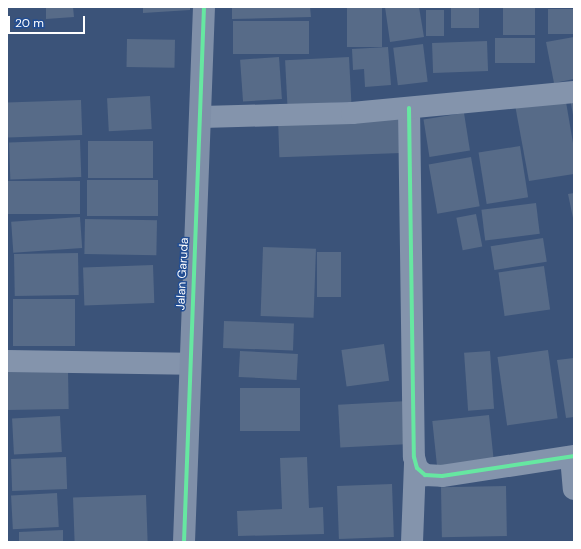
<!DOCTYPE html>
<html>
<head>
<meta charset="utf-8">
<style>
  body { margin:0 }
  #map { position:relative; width:581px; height:549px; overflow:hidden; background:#3b5379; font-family:"DM Sans",sans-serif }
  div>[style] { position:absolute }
  .building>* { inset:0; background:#576b88; transform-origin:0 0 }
  .street>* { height:22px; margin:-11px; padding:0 11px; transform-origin:11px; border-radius:11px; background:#8494ac }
  .secondary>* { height:22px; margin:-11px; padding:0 11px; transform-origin:11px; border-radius:11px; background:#7f8fa8 }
  .cycleway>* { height:4px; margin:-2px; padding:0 2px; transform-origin:2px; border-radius:2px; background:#66e7a1 }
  span { translate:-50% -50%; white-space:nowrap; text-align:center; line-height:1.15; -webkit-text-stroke:3px #214d93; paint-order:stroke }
  .street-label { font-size:12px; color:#fff }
  .frame { position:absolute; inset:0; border:8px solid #fff; pointer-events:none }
  .scale { position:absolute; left:8px; top:16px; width:77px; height:18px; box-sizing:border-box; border:2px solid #fff; border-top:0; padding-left:5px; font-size:12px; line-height:14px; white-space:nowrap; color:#fff; -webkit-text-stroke:3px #214d93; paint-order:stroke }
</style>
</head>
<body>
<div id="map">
  <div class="building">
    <i style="clip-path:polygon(46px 7px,73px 7px,74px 17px,46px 19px)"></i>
    <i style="clip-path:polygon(143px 7px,190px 7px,190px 10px,143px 13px)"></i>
    <i style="clip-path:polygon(232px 7px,310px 7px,311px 17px,232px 19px)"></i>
    <i style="left:347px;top:7px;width:35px;height:40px"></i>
    <i style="clip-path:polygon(385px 7px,419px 7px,424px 37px,390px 42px)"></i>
    <i style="left:451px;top:7px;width:28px;height:21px"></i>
    <i style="left:503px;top:7px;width:32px;height:28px"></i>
    <i style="left:574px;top:9px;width:25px;height:26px;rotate:90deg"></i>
    <i style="left:426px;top:10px;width:18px;height:26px"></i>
    <i style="left:309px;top:21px;width:33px;height:76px;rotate:90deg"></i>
    <i style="clip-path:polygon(574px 37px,574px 79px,554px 83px,546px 42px)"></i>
    <i style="left:495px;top:38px;width:40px;height:25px"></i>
    <i style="left:127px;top:39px;width:48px;height:28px;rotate:1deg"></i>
    <i style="left:487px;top:41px;width:30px;height:55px;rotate:88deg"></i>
    <i style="left:423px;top:44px;width:38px;height:30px;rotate:83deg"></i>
    <i style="clip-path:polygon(388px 47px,391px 85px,365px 87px,364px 69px,353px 70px,352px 49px)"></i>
    <i style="left:279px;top:57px;width:42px;height:39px;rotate:86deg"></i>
    <i style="left:349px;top:57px;width:45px;height:64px;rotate:87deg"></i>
    <i style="left:150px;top:96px;width:33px;height:43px;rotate:87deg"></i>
    <i style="clip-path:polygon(565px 96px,574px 149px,574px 174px,529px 181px,515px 105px)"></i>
    <i style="clip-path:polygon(574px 97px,574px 115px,573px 115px,570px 98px)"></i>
    <i style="left:81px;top:100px;width:35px;height:74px;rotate:88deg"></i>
    <i style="left:464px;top:113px;width:38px;height:41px;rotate:81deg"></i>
    <i style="left:400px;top:116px;width:37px;height:122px;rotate:88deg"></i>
    <i style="left:80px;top:140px;width:37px;height:71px;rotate:88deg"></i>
    <i style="left:88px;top:141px;width:65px;height:37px"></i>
    <i style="left:520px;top:146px;width:52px;height:42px;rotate:81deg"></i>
    <i style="left:471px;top:157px;width:50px;height:43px;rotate:80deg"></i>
    <i style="left:87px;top:180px;width:71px;height:36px"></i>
    <i style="left:8px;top:181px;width:72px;height:33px"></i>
    <i style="clip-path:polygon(574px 193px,574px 218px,573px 218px,568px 194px)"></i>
    <i style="left:536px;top:203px;width:31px;height:55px;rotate:83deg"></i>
    <i style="left:476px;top:214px;width:33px;height:20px;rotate:79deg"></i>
    <i style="left:80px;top:217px;width:31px;height:69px;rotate:86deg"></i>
    <i style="left:85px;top:219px;width:72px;height:35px;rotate:1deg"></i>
    <i style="left:543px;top:238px;width:24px;height:53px;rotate:81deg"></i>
    <i style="left:263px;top:247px;width:53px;height:69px;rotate:2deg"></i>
    <i style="left:317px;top:252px;width:24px;height:45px"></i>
    <i style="left:78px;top:253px;width:42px;height:64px;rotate:89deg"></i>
    <i style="left:153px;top:265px;width:38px;height:70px;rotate:88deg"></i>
    <i style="left:544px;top:266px;width:44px;height:46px;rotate:82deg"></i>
    <i style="left:13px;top:299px;width:62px;height:47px"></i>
    <i style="left:224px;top:321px;width:70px;height:27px;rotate:2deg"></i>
    <i style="left:384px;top:344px;width:37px;height:43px;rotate:82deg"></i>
    <i style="left:548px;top:350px;width:69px;height:51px;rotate:82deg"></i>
    <i style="left:240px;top:351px;width:58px;height:26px;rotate:3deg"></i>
    <i style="left:490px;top:351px;width:58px;height:26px;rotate:86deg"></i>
    <i style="clip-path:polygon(574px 358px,574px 417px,566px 418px,557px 360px)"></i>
    <i style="left:68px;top:370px;width:39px;height:61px;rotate:89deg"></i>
    <i style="left:240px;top:388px;width:60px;height:43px"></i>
    <i style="left:408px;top:401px;width:43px;height:70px;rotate:87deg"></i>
    <i style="left:489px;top:415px;width:46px;height:57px;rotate:84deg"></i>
    <i style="left:60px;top:416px;width:36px;height:48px;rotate:87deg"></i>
    <i style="left:66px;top:457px;width:32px;height:55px;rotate:88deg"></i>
    <i style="clip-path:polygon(307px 457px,309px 508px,323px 507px,324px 534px,238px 536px,237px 511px,282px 509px,280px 458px)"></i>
    <i style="left:392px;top:484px;width:53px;height:55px;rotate:88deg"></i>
    <i style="left:506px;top:486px;width:50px;height:65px;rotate:89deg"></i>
    <i style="left:57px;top:493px;width:34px;height:46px;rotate:87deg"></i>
    <i style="left:146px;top:495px;width:47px;height:73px;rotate:88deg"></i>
    <i style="clip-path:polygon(63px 530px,63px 542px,19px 542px,19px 532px)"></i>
  </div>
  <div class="street">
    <i style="left:409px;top:108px;width:349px;rotate:89.2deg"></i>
    <i style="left:414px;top:457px;width:11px;rotate:75deg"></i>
    <i style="left:417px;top:468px;width:11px;rotate:41deg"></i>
    <i style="left:425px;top:475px;width:17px;rotate:3deg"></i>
    <i style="left:442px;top:476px;width:134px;rotate:-8.6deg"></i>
    <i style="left:202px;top:117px;width:150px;rotate:-1.5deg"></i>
    <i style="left:352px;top:113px;width:223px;rotate:-5.4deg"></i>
    <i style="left:7px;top:361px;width:181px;rotate:0.9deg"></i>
    <i style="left:571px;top:457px;width:32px;rotate:85deg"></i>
    <i style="left:412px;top:542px;width:79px;rotate:-87.8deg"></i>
  </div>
  <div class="secondary">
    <i style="left:184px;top:542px;width:535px;rotate:-87.86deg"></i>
  </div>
  <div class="cycleway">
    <i style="left:409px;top:108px;width:349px;rotate:89.2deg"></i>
    <i style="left:414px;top:457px;width:11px;rotate:75deg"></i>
    <i style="left:417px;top:468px;width:11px;rotate:41deg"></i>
    <i style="left:425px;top:475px;width:17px;rotate:3deg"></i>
    <i style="left:442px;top:476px;width:134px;rotate:-8.6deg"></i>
    <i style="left:184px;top:542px;width:535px;rotate:-87.86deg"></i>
  </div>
  <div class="street-label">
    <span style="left:183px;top:274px;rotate:-87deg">Jalan Garuda</span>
  </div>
  <div class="frame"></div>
  <div class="scale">20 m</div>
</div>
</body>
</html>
